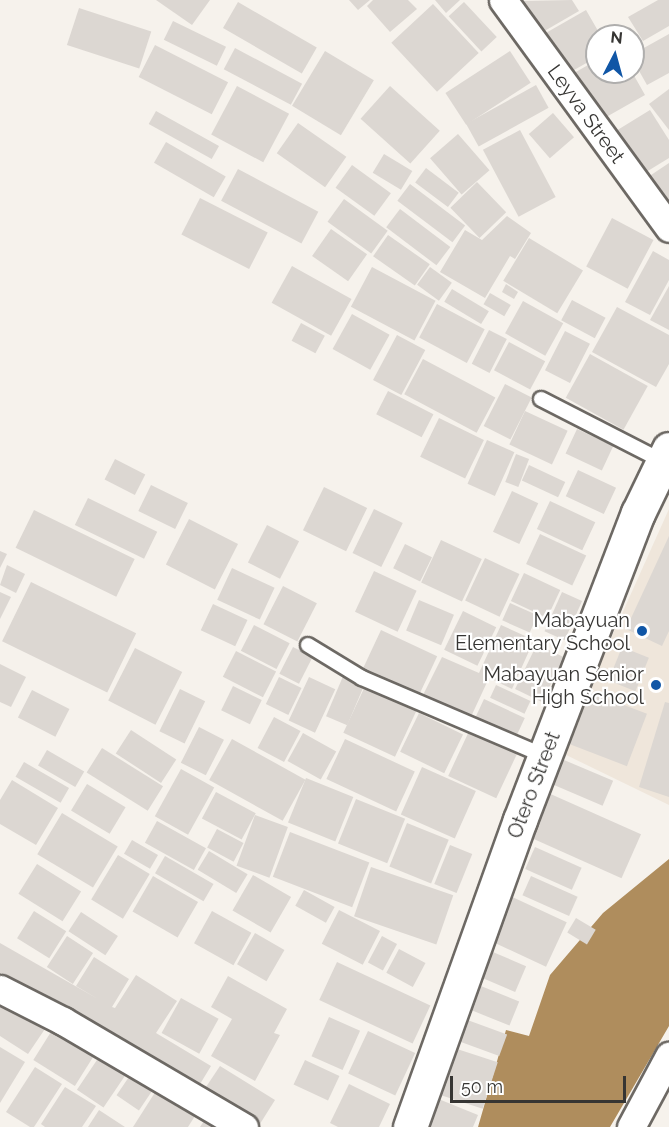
<!DOCTYPE html>
<html>
<head>
<meta charset="utf-8">
<style>
  body { margin:0 }
  #map { position:relative; width:669px; height:1127px; overflow:hidden; background:#f6f2ec; font-family:Raleway,sans-serif }
  div>[style] { position:absolute }
  .built>* { inset:0; background:#efe6db }
  .water>* { inset:0; background:#af8d5d }
  .building>* { inset:0; background:#dcd7d2; transform-origin:0 0 }
  .roads { filter:drop-shadow(2px 0 #6d6964) drop-shadow(-2px 0 #6d6964) drop-shadow(0 2px #6d6964) drop-shadow(0 -2px #6d6964) }
  .service>* { height:14px; margin:-7px; padding:0 7px; transform-origin:7px; border-radius:7px; background:#fff }
  .minor>* { height:27px; margin:-13.5px; padding:0 13.5px; transform-origin:13.5px; border-radius:13.5px; background:#fff }
  .secondary>* { height:33px; margin:-16.5px; padding:0 16.5px; transform-origin:16.5px; border-radius:16.5px; background:#fff }
  .dots>* { width:16px; height:16px; translate:-50% -50%; box-sizing:border-box; border:3px solid #fff; border-radius:50% }
  span { translate:-50% -50%; white-space:nowrap; text-align:center; line-height:1.15; -webkit-text-stroke:4.5px #fff; paint-order:stroke }
  .street-label { font-size:20px; color:#363533 }
  .poi-label { font-size:20px; color:#363533 }
  .right { translate:-100% -50%; text-align:right }
  .north { position:absolute; left:585px; top:24px; width:60px; height:60px; box-sizing:border-box; background:#fff; border:2px solid #afaead; border-radius:50%; rotate:6deg; font-size:16px; font-weight:700; line-height:24px; text-align:center; color:#363533 }
  .north::after { content:''; display:block; margin:auto; width:21px; height:27px; background:#1056a6; clip-path:polygon(50% 0,100% 100%,50% 72%,0 100%) }
  .scale { position:absolute; left:450px; top:1076px; width:176px; height:27px; box-sizing:border-box; border:3px solid #363533; border-top:0; padding-left:8px; font-size:18px; line-height:21px; white-space:nowrap; color:#363533; -webkit-text-stroke:4px #fff; paint-order:stroke }
</style>
</head>
<body>
<div id="map">
  <div class="built">
    <i style="clip-path:polygon(669px 509px,669px 805px,560px 752px)"></i>
  </div>
  <div class="water">
    <i style="clip-path:polygon(669px 859px,669px 1026px,610px 1127px,478px 1127px,506px 1030px,529px 1036px,550px 975px,603px 913px)"></i>
  </div>
  <div class="building">
    <i style="clip-path:polygon(156px 0,210px 0,192px 25px)"></i>
    <i style="clip-path:polygon(349px 0,370px 0,358px 10px)"></i>
    <i style="clip-path:polygon(373px 0,408px 0,417px 9px,390px 32px,367px 6px)"></i>
    <i style="clip-path:polygon(435px 0,460px 0,446px 13px)"></i>
    <i style="clip-path:polygon(572px 0,579px 11px,541px 33px,522px 1px)"></i>
    <i style="clip-path:polygon(658px 0,669px 0,669px 26px,643px 41px,628px 17px)"></i>
    <i style="left:238px;top:2px;width:91px;height:30px;rotate:30deg"></i>
    <i style="left:464px;top:2px;width:48px;height:21px;rotate:47deg"></i>
    <i style="left:433px;top:4px;width:67px;height:57px;rotate:47deg"></i>
    <i style="left:79px;top:8px;width:76px;height:39px;rotate:18deg"></i>
    <i style="clip-path:polygon(586px 10px,601px 36px,597px 36px,597px 57px,567px 74px,544px 34px)"></i>
    <i style="left:173px;top:21px;width:59px;height:21px;rotate:26deg"></i>
    <i style="clip-path:polygon(669px 34px,669px 73px,647px 85px,633px 60px,633px 54px)"></i>
    <i style="left:155px;top:45px;width:82px;height:36px;rotate:27deg"></i>
    <i style="left:235px;top:48px;width:76px;height:24px;rotate:28deg"></i>
    <i style="left:325px;top:51px;width:57px;height:64px;rotate:31deg"></i>
    <i style="left:510px;top:51px;width:38px;height:77px;rotate:57deg"></i>
    <i style="clip-path:polygon(597px 60px,597px 72px,632px 72px,645px 95px,601px 120px,574px 73px)"></i>
    <i style="left:536px;top:85px;width:26px;height:80px;rotate:61deg"></i>
    <i style="left:237px;top:86px;width:59px;height:55px;rotate:28deg"></i>
    <i style="left:390px;top:86px;width:67px;height:44px;rotate:42deg"></i>
    <i style="clip-path:polygon(669px 89px,669px 130px,649px 104px)"></i>
    <i style="clip-path:polygon(650px 110px,669px 140px,669px 158px,638px 177px,611px 134px)"></i>
    <i style="left:156px;top:111px;width:72px;height:15px;rotate:29deg"></i>
    <i style="left:553px;top:113px;width:32px;height:32px;rotate:49deg"></i>
    <i style="left:298px;top:123px;width:59px;height:37px;rotate:35deg"></i>
    <i style="left:520px;top:130px;width:76px;height:42px;rotate:62deg"></i>
    <i style="left:458px;top:134px;width:48px;height:37px;rotate:49deg"></i>
    <i style="left:166px;top:142px;width:69px;height:24px;rotate:30deg"></i>
    <i style="left:384px;top:154px;width:33px;height:22px;rotate:31deg"></i>
    <i style="clip-path:polygon(669px 163px,669px 221px,642px 181px)"></i>
    <i style="left:352px;top:165px;width:48px;height:28px;rotate:36deg"></i>
    <i style="left:426px;top:168px;width:41px;height:18px;rotate:37deg"></i>
    <i style="left:238px;top:169px;width:91px;height:36px;rotate:28deg"></i>
    <i style="left:477px;top:182px;width:42px;height:37px;rotate:46deg"></i>
    <i style="left:410px;top:184px;width:69px;height:21px;rotate:37deg"></i>
    <i style="left:200px;top:198px;width:76px;height:41px;rotate:27deg"></i>
    <i style="left:344px;top:199px;width:54px;height:28px;rotate:36deg"></i>
    <i style="left:400px;top:209px;width:63px;height:23px;rotate:37deg"></i>
    <i style="clip-path:polygon(507px 216px,531px 233px,515px 259px,510px 256px,485px 298px,440px 272px,465px 230px,482px 240px)"></i>
    <i style="left:612px;top:218px;width:47px;height:55px;rotate:28deg"></i>
    <i style="left:331px;top:229px;width:44px;height:33px;rotate:35deg"></i>
    <i style="left:388px;top:235px;width:51px;height:26px;rotate:35deg"></i>
    <i style="left:529px;top:238px;width:63px;height:50px;rotate:31deg"></i>
    <i style="clip-path:polygon(653px 251px,669px 260px,669px 280px,650px 315px,625px 302px)"></i>
    <i style="left:292px;top:266px;width:68px;height:42px;rotate:29deg"></i>
    <i style="left:372px;top:267px;width:72px;height:45px;rotate:28deg"></i>
    <i style="left:430px;top:267px;width:27px;height:22px;rotate:36deg"></i>
    <i style="clip-path:polygon(506px 284px,518px 292px,514px 299px,502px 292px)"></i>
    <i style="clip-path:polygon(669px 286px,669px 330px,650px 320px)"></i>
    <i style="left:452px;top:289px;width:43px;height:15px;rotate:31deg"></i>
    <i style="left:490px;top:293px;width:24px;height:13px;rotate:30deg"></i>
    <i style="left:572px;top:300px;width:38px;height:23px;rotate:28deg"></i>
    <i style="left:523px;top:301px;width:46px;height:37px;rotate:29deg"></i>
    <i style="left:437px;top:304px;width:54px;height:38px;rotate:28deg"></i>
    <i style="clip-path:polygon(617px 307px,669px 335px,669px 364px,656px 387px,592px 352px)"></i>
    <i style="left:352px;top:314px;width:43px;height:40px;rotate:29deg"></i>
    <i style="left:301px;top:323px;width:27px;height:20px;rotate:28deg"></i>
    <i style="left:489px;top:330px;width:20px;height:38px;rotate:27deg"></i>
    <i style="left:565px;top:331px;width:28px;height:44px;rotate:27deg"></i>
    <i style="left:397px;top:335px;width:32px;height:51px;rotate:28deg"></i>
    <i style="left:509px;top:342px;width:41px;height:32px;rotate:28deg"></i>
    <i style="left:590px;top:354px;width:66px;height:50px;rotate:29deg"></i>
    <i style="left:423px;top:359px;width:82px;height:40px;rotate:28deg"></i>
    <i style="left:505px;top:384px;width:30px;height:47px;rotate:27deg"></i>
    <i style="left:388px;top:391px;width:51px;height:26px;rotate:27deg"></i>
    <i style="left:525px;top:411px;width:47px;height:37px;rotate:25deg"></i>
    <i style="left:439px;top:418px;width:50px;height:43px;rotate:26deg"></i>
    <i style="left:577px;top:429px;width:40px;height:27px;rotate:25deg"></i>
    <i style="left:487px;top:440px;width:30px;height:48px;rotate:24deg"></i>
    <i style="left:516px;top:454px;width:14px;height:30px;rotate:21deg"></i>
    <i style="left:115px;top:459px;width:34px;height:23px;rotate:27deg"></i>
    <i style="left:529px;top:465px;width:40px;height:17px;rotate:25deg"></i>
    <i style="left:578px;top:470px;width:42px;height:29px;rotate:25deg"></i>
    <i style="left:151px;top:485px;width:41px;height:29px;rotate:26deg"></i>
    <i style="left:324px;top:487px;width:48px;height:48px;rotate:26deg"></i>
    <i style="left:512px;top:491px;width:29px;height:45px;rotate:25deg"></i>
    <i style="left:88px;top:498px;width:77px;height:30px;rotate:26deg"></i>
    <i style="left:550px;top:501px;width:50px;height:31px;rotate:25deg"></i>
    <i style="left:374px;top:509px;width:32px;height:49px;rotate:26deg"></i>
    <i style="left:34px;top:510px;width:112px;height:42px;rotate:26deg"></i>
    <i style="left:189px;top:519px;width:55px;height:51px;rotate:27deg"></i>
    <i style="left:267px;top:525px;width:36px;height:42px;rotate:27deg"></i>
    <i style="left:540px;top:534px;width:51px;height:33px;rotate:25deg"></i>
    <i style="clip-path:polygon(669px 536px,669px 631px,662px 646px,626px 629px)"></i>
    <i style="left:441px;top:540px;width:45px;height:47px;rotate:25deg"></i>
    <i style="left:405px;top:544px;width:30px;height:27px;rotate:26deg"></i>
    <i style="clip-path:polygon(0 551px,7px 554px,0 568px)"></i>
    <i style="left:485px;top:558px;width:38px;height:47px;rotate:25deg"></i>
    <i style="clip-path:polygon(7px 565px,25px 574px,16px 593px,0 585px)"></i>
    <i style="left:232px;top:568px;width:47px;height:35px;rotate:25deg"></i>
    <i style="left:374px;top:571px;width:47px;height:45px;rotate:25deg"></i>
    <i style="left:524px;top:573px;width:40px;height:31px;rotate:25deg"></i>
    <i style="left:31px;top:582px;width:117px;height:66px;rotate:26deg"></i>
    <i style="left:283px;top:586px;width:38px;height:43px;rotate:27deg"></i>
    <i style="clip-path:polygon(0 592px,11px 597px,0 619px)"></i>
    <i style="left:562px;top:592px;width:22px;height:43px;rotate:24deg"></i>
    <i style="left:419px;top:600px;width:38px;height:33px;rotate:23deg"></i>
    <i style="left:510px;top:603px;width:30px;height:19px;rotate:24deg"></i>
    <i style="left:213px;top:604px;width:38px;height:29px;rotate:25deg"></i>
    <i style="left:463px;top:611px;width:37px;height:43px;rotate:26deg"></i>
    <i style="left:254px;top:625px;width:40px;height:29px;rotate:27deg"></i>
    <i style="clip-path:polygon(501px 625px,534px 640px,512px 689px,489px 678px,469px 721px,421px 699px,442px 657px,479px 673px)"></i>
    <i style="left:381px;top:630px;width:62px;height:47px;rotate:25deg"></i>
    <i style="left:537px;top:644px;width:30px;height:50px;rotate:26deg"></i>
    <i style="left:293px;top:647px;width:22px;height:30px;rotate:27deg"></i>
    <i style="left:622px;top:647px;width:29px;height:36px;rotate:22deg"></i>
    <i style="left:135px;top:648px;width:53px;height:59px;rotate:27deg"></i>
    <i style="left:236px;top:651px;width:45px;height:29px;rotate:27deg"></i>
    <i style="clip-path:polygon(0 664px,26px 677px,11px 707px,0 702px)"></i>
    <i style="left:344px;top:674px;width:23px;height:46px;rotate:23deg"></i>
    <i style="left:279px;top:677px;width:25px;height:30px;rotate:26deg"></i>
    <i style="left:309px;top:677px;width:29px;height:48px;rotate:25deg"></i>
    <i style="left:367px;top:682px;width:57px;height:56px;rotate:25deg"></i>
    <i style="left:496px;top:685px;width:38px;height:14px;rotate:25deg"></i>
    <i style="left:233px;top:686px;width:32px;height:27px;rotate:26deg"></i>
    <i style="left:180px;top:689px;width:28px;height:47px;rotate:26deg"></i>
    <i style="left:32px;top:690px;width:42px;height:31px;rotate:27deg"></i>
    <i style="left:590px;top:692px;width:61px;height:56px;rotate:21deg"></i>
    <i style="left:484px;top:699px;width:45px;height:25px;rotate:25deg"></i>
    <i style="clip-path:polygon(665px 702px,669px 703px,669px 797px,639px 787px)"></i>
    <i style="left:419px;top:713px;width:49px;height:43px;rotate:26deg"></i>
    <i style="left:274px;top:717px;width:30px;height:35px;rotate:28deg"></i>
    <i style="left:199px;top:727px;width:28px;height:40px;rotate:27deg"></i>
    <i style="left:471px;top:727px;width:53px;height:54px;rotate:25deg"></i>
    <i style="left:131px;top:730px;width:54px;height:28px;rotate:33deg"></i>
    <i style="left:303px;top:733px;width:38px;height:32px;rotate:29deg"></i>
    <i style="left:232px;top:739px;width:84px;height:47px;rotate:29deg"></i>
    <i style="left:345px;top:739px;width:77px;height:44px;rotate:25deg"></i>
    <i style="left:102px;top:748px;width:72px;height:29px;rotate:32deg"></i>
    <i style="left:47px;top:750px;width:43px;height:18px;rotate:30deg"></i>
    <i style="left:557px;top:757px;width:61px;height:27px;rotate:23deg"></i>
    <i style="left:24px;top:762px;width:52px;height:17px;rotate:30deg"></i>
    <i style="left:422px;top:767px;width:59px;height:52px;rotate:24deg"></i>
    <i style="left:181px;top:769px;width:38px;height:54px;rotate:29deg"></i>
    <i style="left:306px;top:778px;width:51px;height:48px;rotate:22deg"></i>
    <i style="clip-path:polygon(12px 780px,58px 808px,36px 845px,0 824px,0 800px)"></i>
    <i style="left:87px;top:784px;width:45px;height:31px;rotate:31deg"></i>
    <i style="left:216px;top:792px;width:45px;height:30px;rotate:28deg"></i>
    <i style="left:546px;top:792px;width:104px;height:48px;rotate:24deg"></i>
    <i style="left:356px;top:799px;width:53px;height:48px;rotate:22deg"></i>
    <i style="left:62px;top:813px;width:65px;height:48px;rotate:31deg"></i>
    <i style="left:255px;top:815px;width:35px;height:54px;rotate:20deg"></i>
    <i style="left:157px;top:821px;width:56px;height:25px;rotate:29deg"></i>
    <i style="left:407px;top:823px;width:45px;height:47px;rotate:22deg"></i>
    <i style="left:217px;top:829px;width:30px;height:21px;rotate:28deg"></i>
    <i style="left:290px;top:832px;width:85px;height:48px;rotate:21deg"></i>
    <i style="left:132px;top:840px;width:30px;height:16px;rotate:30deg"></i>
    <i style="left:450px;top:845px;width:24px;height:42px;rotate:22deg"></i>
    <i style="left:535px;top:847px;width:51px;height:24px;rotate:24deg"></i>
    <i style="left:209px;top:851px;width:45px;height:22px;rotate:31deg"></i>
    <i style="left:118px;top:855px;width:37px;height:52px;rotate:31deg"></i>
    <i style="left:165px;top:856px;width:56px;height:20px;rotate:30deg"></i>
    <i style="left:37px;top:864px;width:52px;height:35px;rotate:32deg"></i>
    <i style="left:371px;top:867px;width:87px;height:52px;rotate:19deg"></i>
    <i style="left:253px;top:875px;width:44px;height:41px;rotate:30deg"></i>
    <i style="left:153px;top:876px;width:52px;height:41px;rotate:30deg"></i>
    <i style="left:531px;top:876px;width:51px;height:21px;rotate:24deg"></i>
    <i style="left:304px;top:890px;width:35px;height:18px;rotate:29deg"></i>
    <i style="left:506px;top:894px;width:67px;height:49px;rotate:25deg"></i>
    <i style="left:339px;top:910px;width:46px;height:38px;rotate:27deg"></i>
    <i style="left:34px;top:911px;width:38px;height:32px;rotate:32deg"></i>
    <i style="left:212px;top:911px;width:45px;height:37px;rotate:29deg"></i>
    <i style="left:81px;top:912px;width:44px;height:23px;rotate:33deg"></i>
    <i style="left:576px;top:918px;width:23px;height:17px;rotate:31deg"></i>
    <i style="left:255px;top:933px;width:34px;height:36px;rotate:30deg"></i>
    <i style="left:67px;top:936px;width:31px;height:37px;rotate:33deg"></i>
    <i style="left:382px;top:936px;width:17px;height:30px;rotate:28deg"></i>
    <i style="clip-path:polygon(0 943px,98px 999px,76px 986px,94px 957px,129px 979px,112px 1007px,115px 1008px,136px 975px,177px 1001px,156px 1033px,211px 1066px,194px 1094px,0 980px)"></i>
    <i style="left:481px;top:947px;width:49px;height:28px;rotate:23deg"></i>
    <i style="left:399px;top:949px;width:30px;height:27px;rotate:28deg"></i>
    <i style="left:337px;top:962px;width:103px;height:42px;rotate:25deg"></i>
    <i style="clip-path:polygon(228px 976px,287px 1009px,274px 1033px,280px 1035px,255px 1081px,211px 1056px,232px 1019px,211px 1007px)"></i>
    <i style="left:471px;top:982px;width:52px;height:26px;rotate:22deg"></i>
    <i style="clip-path:polygon(0 997px,49px 1023px,28px 1054px,0 1036px)"></i>
    <i style="left:181px;top:998px;width:43px;height:40px;rotate:29deg"></i>
    <i style="left:329px;top:1017px;width:34px;height:43px;rotate:24deg"></i>
    <i style="left:462px;top:1018px;width:48px;height:23px;rotate:20deg"></i>
    <i style="left:54px;top:1027px;width:49px;height:39px;rotate:32deg"></i>
    <i style="left:368px;top:1031px;width:52px;height:47px;rotate:25deg"></i>
    <i style="clip-path:polygon(0 1047px,25px 1062px,0 1103px)"></i>
    <i style="left:454px;top:1048px;width:46px;height:49px;rotate:18deg"></i>
    <i style="left:101px;top:1054px;width:32px;height:43px;rotate:34deg"></i>
    <i style="left:305px;top:1060px;width:38px;height:27px;rotate:25deg"></i>
    <i style="clip-path:polygon(220px 1066px,275px 1100px,258px 1127px,249px 1127px,200px 1096px)"></i>
    <i style="clip-path:polygon(35px 1067px,62px 1084px,34px 1127px,30px 1127px,6px 1112px)"></i>
    <i style="left:135px;top:1068px;width:27px;height:33px;rotate:34deg"></i>
    <i style="clip-path:polygon(161px 1083px,200px 1108px,188px 1127px,133px 1127px)"></i>
    <i style="clip-path:polygon(349px 1084px,390px 1104px,379px 1127px,338px 1127px,330px 1123px)"></i>
    <i style="clip-path:polygon(65px 1087px,96px 1106px,82px 1127px,45px 1127px,41px 1124px)"></i>
    <i style="clip-path:polygon(436px 1098px,478px 1115px,473px 1127px,424px 1127px)"></i>
    <i style="clip-path:polygon(99px 1110px,125px 1127px,88px 1127px)"></i>
    <i style="clip-path:polygon(210px 1112px,234px 1127px,200px 1127px)"></i>
  </div>
  <div class="roads">
    <div class="service">
      <i style="left:541px;top:399px;width:136px;rotate:27.1deg"></i>
      <i style="left:308px;top:645px;width:63px;rotate:31.4deg"></i>
      <i style="left:362px;top:678px;width:199px;rotate:23.1deg"></i>
    </div>
    <div class="minor">
      <i style="left:503px;top:0;width:282px;rotate:53.9deg"></i>
      <i style="left:0;top:989px;width:71px;rotate:26.9deg"></i>
      <i style="left:63px;top:1021px;width:210px;rotate:30.4deg"></i>
      <i style="left:631px;top:1127px;width:81px;rotate:-61.8deg"></i>
    </div>
    <div class="secondary">
      <i style="left:410px;top:1127px;width:326px;rotate:-70.3deg"></i>
      <i style="left:520px;top:820px;width:329px;rotate:-69deg"></i>
      <i style="left:638px;top:513px;width:71px;rotate:-64.2deg"></i>
    </div>
  </div>
  <div class="dots">
    <i style="left:642px;top:631px;background:#1056a6"></i>
    <i style="left:656px;top:685px;background:#1056a6"></i>
  </div>
  <div class="street-label">
    <span style="left:586px;top:114px;rotate:54deg">Leyva Street</span>
    <span style="left:534px;top:785px;rotate:-69deg">Otero Street</span>
  </div>
  <div class="poi-label">
    <span class="right" style="left:630px;top:632px">Mabayuan<br>Elementary School</span>
    <span class="right" style="left:644px;top:686px">Mabayuan Senior<br>High School</span>
  </div>
  <div class="north">N</div>
  <div class="scale">50 m</div>
</div>
</body>
</html>
